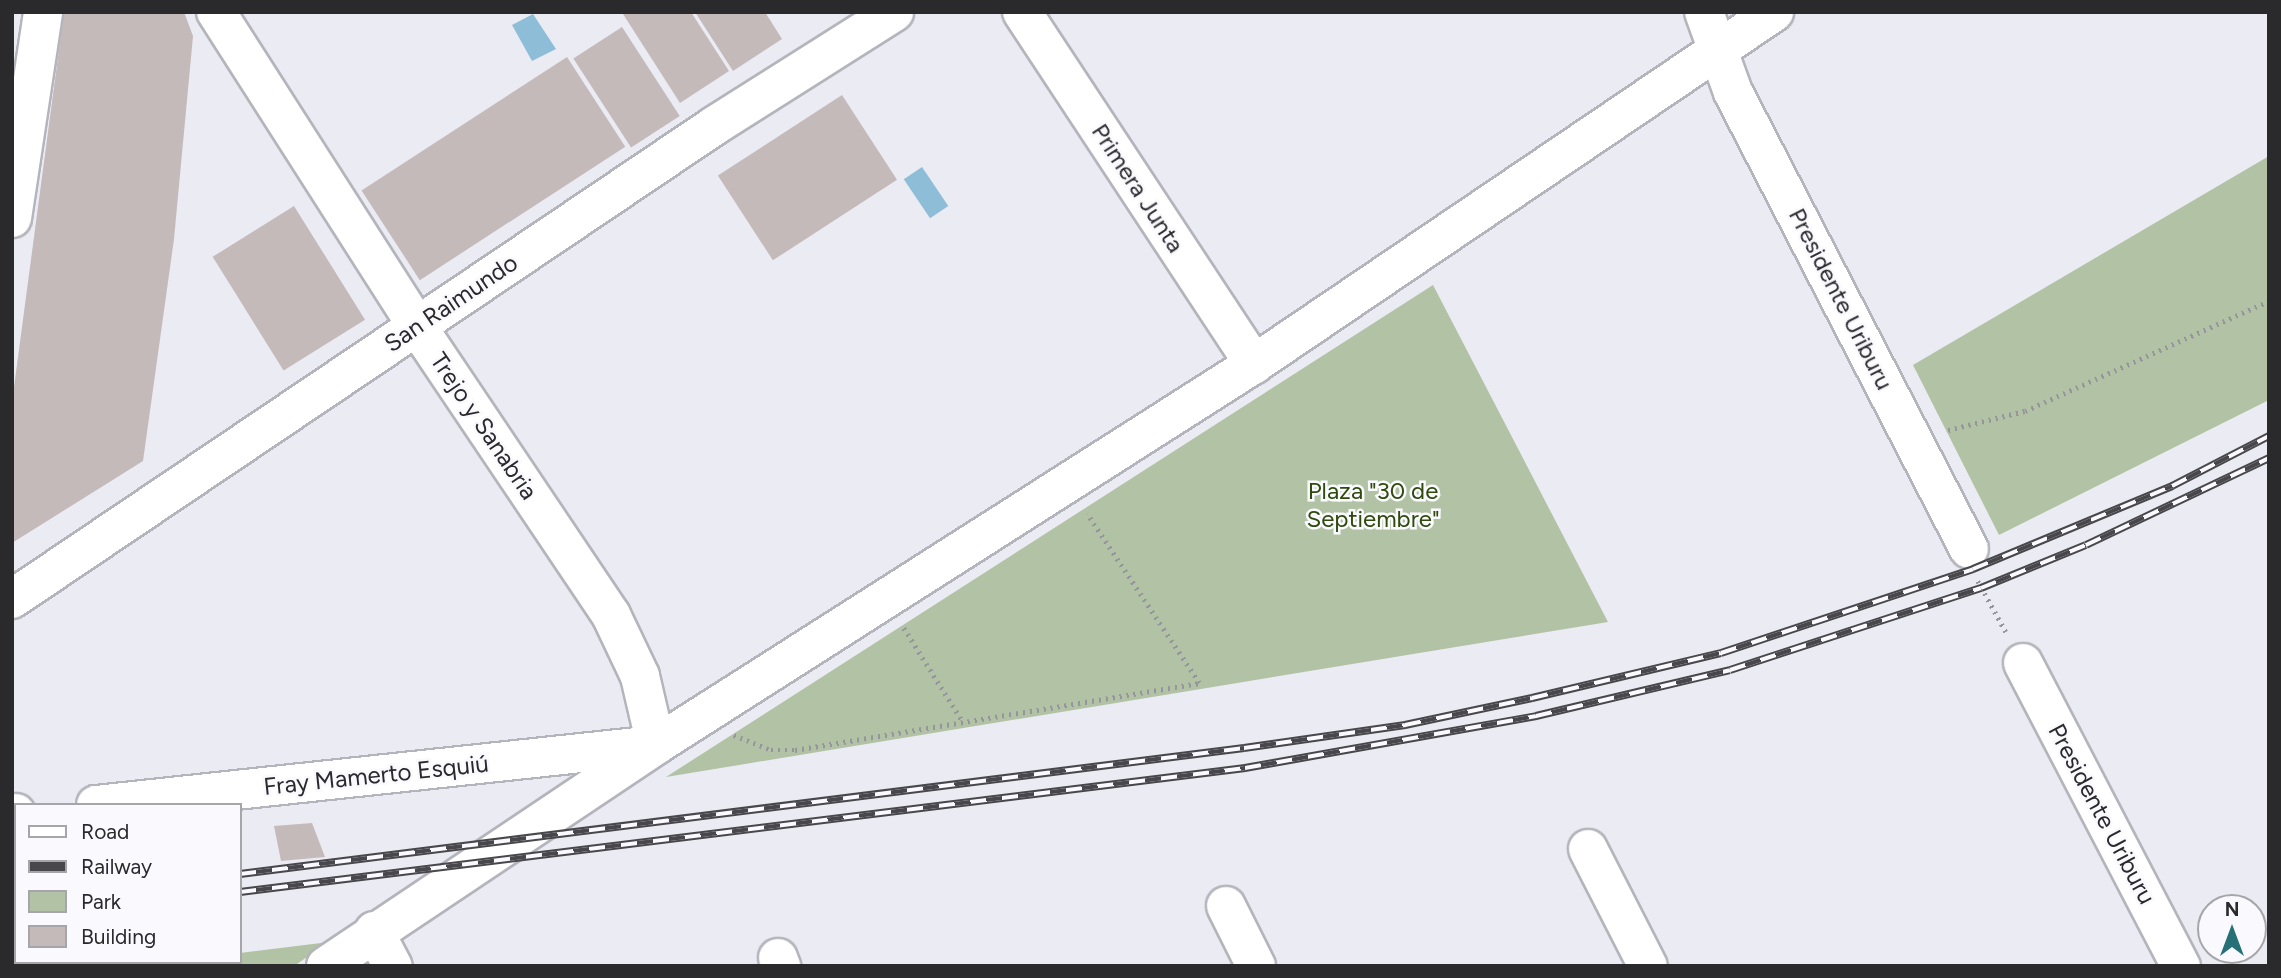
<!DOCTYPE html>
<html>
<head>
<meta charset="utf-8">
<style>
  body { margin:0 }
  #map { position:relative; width:2281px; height:978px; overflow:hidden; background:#ebebf3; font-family:Figtree,sans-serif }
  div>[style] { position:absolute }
  .green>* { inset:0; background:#b2c2a5 }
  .water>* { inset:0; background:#8ebdd7; transform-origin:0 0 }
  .building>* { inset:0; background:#c4baba; transform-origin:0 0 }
  .path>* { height:4.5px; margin-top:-2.25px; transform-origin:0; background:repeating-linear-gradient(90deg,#95959b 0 2px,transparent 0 7px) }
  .roads { filter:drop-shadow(2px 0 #b4b5bc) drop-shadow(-2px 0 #b4b5bc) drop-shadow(0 2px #b4b5bc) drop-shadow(0 -2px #b4b5bc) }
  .minor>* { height:38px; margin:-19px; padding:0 19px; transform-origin:19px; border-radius:19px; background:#fff }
  .rail>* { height:8px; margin-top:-4px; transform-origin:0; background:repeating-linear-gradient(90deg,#f9f9fe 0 16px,#48484c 0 32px); box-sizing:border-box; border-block:2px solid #48484c }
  span { translate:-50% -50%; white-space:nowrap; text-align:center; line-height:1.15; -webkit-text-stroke:5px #f9f9fe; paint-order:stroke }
  .street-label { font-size:24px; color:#2a2a2d }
  .park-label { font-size:24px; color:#304a0d }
  .frame { position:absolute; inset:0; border:14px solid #2a2a2d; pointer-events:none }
  .legend { position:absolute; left:14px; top:803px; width:228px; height:161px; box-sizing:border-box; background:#f9f9fe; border:2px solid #a6a6aa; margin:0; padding:9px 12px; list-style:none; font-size:21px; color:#2a2a2d }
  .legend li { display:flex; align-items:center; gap:14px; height:35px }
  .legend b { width:35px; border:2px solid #a6a6aa }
  .north { position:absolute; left:2197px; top:894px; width:70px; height:70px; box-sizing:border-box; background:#f9f9fe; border:2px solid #a6a6aa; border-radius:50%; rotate:0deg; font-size:19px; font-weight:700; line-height:28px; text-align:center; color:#2a2a2d }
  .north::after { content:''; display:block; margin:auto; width:24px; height:32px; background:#267077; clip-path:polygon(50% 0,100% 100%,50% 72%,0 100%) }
</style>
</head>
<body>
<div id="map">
  <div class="green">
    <i style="clip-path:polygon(2269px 156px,2269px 400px,1999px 535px,1913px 365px)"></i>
    <i style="clip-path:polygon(1433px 285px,1608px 622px,666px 777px)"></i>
    <i style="clip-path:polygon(329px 942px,294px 966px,132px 966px,240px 962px,240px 953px)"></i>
  </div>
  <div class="water">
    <i style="clip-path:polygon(533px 14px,556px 49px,532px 61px,512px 25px)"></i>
    <i style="left:922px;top:167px;width:47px;height:22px;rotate:56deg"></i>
  </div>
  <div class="building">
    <i style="clip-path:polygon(64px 12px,184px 12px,193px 36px,174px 239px,143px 461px,12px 543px,12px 402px)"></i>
    <i style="clip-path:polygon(691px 12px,729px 71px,680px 103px,623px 14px)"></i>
    <i style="clip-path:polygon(695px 12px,765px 12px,782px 39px,733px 71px)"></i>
    <i style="left:622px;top:27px;width:106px;height:58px;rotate:57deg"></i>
    <i style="left:567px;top:57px;width:107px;height:245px;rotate:57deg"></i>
    <i style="left:842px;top:95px;width:101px;height:148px;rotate:57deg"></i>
    <i style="left:294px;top:206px;width:134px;height:96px;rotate:58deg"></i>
    <i style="clip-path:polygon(312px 823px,325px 857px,281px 861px,274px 826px)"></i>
  </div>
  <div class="path">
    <i style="left:1948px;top:430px;width:79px;rotate:-13.9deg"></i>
    <i style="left:2025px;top:411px;width:268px;rotate:-24.3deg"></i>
    <i style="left:1978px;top:581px;width:58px;rotate:61.2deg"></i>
    <i style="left:904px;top:628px;width:111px;rotate:57.9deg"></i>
    <i style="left:734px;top:735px;width:40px;rotate:22deg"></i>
    <i style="left:771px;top:750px;width:24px"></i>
    <i style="left:795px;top:750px;width:410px;rotate:-9.4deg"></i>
    <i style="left:1199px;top:683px;width:203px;rotate:-123.5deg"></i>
  </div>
  <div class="roads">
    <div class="minor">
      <i style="left:1022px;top:12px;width:422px;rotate:56.6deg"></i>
      <i style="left:1704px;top:12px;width:85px;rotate:70.1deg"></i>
      <i style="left:1733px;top:92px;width:514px;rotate:62.69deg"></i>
      <i style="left:12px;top:218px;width:208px;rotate:-81.4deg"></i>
      <i style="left:12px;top:599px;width:846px;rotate:-33.97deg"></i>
      <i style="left:714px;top:126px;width:213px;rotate:-32.3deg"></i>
      <i style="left:2023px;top:663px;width:342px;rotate:62.5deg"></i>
      <i style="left:96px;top:805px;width:563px;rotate:-6.12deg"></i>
      <i style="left:656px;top:745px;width:71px;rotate:-103.1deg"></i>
      <i style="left:640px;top:676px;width:68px;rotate:-115.4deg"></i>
      <i style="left:611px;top:615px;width:348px;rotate:-123.9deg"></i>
      <i style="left:417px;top:326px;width:373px;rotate:-122.6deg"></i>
      <i style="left:12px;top:814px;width:4px;rotate:-14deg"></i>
      <i style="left:1588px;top:849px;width:131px;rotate:62.9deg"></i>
      <i style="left:1226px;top:906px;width:67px;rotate:63.4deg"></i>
      <i style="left:374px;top:931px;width:40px;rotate:62deg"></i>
      <i style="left:778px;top:958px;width:9px;rotate:69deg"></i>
      <i style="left:326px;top:966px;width:397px;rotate:-33.8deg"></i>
      <i style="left:656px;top:745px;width:709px;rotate:-32.5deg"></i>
      <i style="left:1254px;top:364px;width:628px;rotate:-34.09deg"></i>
    </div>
  </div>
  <div class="rail">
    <i style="left:240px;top:874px;width:1012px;rotate:-7.15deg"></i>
    <i style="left:1244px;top:748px;width:163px;rotate:-8.1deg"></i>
    <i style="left:1405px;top:725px;width:130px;rotate:-12deg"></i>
    <i style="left:1532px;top:698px;width:194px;rotate:-13.4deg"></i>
    <i style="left:1721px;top:653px;width:266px;rotate:-18.4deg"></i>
    <i style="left:1973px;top:569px;width:216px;rotate:-22.6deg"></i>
    <i style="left:2172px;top:486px;width:109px;rotate:-27.3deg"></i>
    <i style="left:240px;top:892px;width:1013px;rotate:-7.03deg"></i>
    <i style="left:1245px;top:768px;width:296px;rotate:-10.1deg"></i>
    <i style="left:1536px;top:716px;width:199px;rotate:-13.3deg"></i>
    <i style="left:1730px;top:670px;width:264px;rotate:-18.1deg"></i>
    <i style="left:1981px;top:588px;width:113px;rotate:-22.3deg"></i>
    <i style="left:2086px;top:545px;width:203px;rotate:-25.4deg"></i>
    <i style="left:12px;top:904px;width:4px"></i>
    <i style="left:12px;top:920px;width:4px"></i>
  </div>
  <div class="street-label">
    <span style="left:1138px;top:188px;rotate:57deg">Primera Junta</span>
    <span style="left:1841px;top:299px;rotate:63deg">Presidente Uriburu</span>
    <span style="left:451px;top:303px;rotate:-34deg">San Raimundo</span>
    <span style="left:484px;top:426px;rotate:56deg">Trejo y Sanabria</span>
    <span style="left:376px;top:775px;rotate:-6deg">Fray Mamerto Esquiú</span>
    <span style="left:2102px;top:814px;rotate:62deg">Presidente Uriburu</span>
  </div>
  <div class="park-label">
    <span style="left:1373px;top:505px">Plaza "30 de<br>Septiembre"</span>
  </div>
  <div class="frame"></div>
  <ul class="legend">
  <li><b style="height:9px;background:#fff"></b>Road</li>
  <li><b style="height:9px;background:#48484c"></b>Railway</li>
  <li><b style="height:19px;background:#b2c2a5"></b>Park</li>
  <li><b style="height:19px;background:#c4baba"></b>Building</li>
  </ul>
  <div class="north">N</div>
</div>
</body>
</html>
